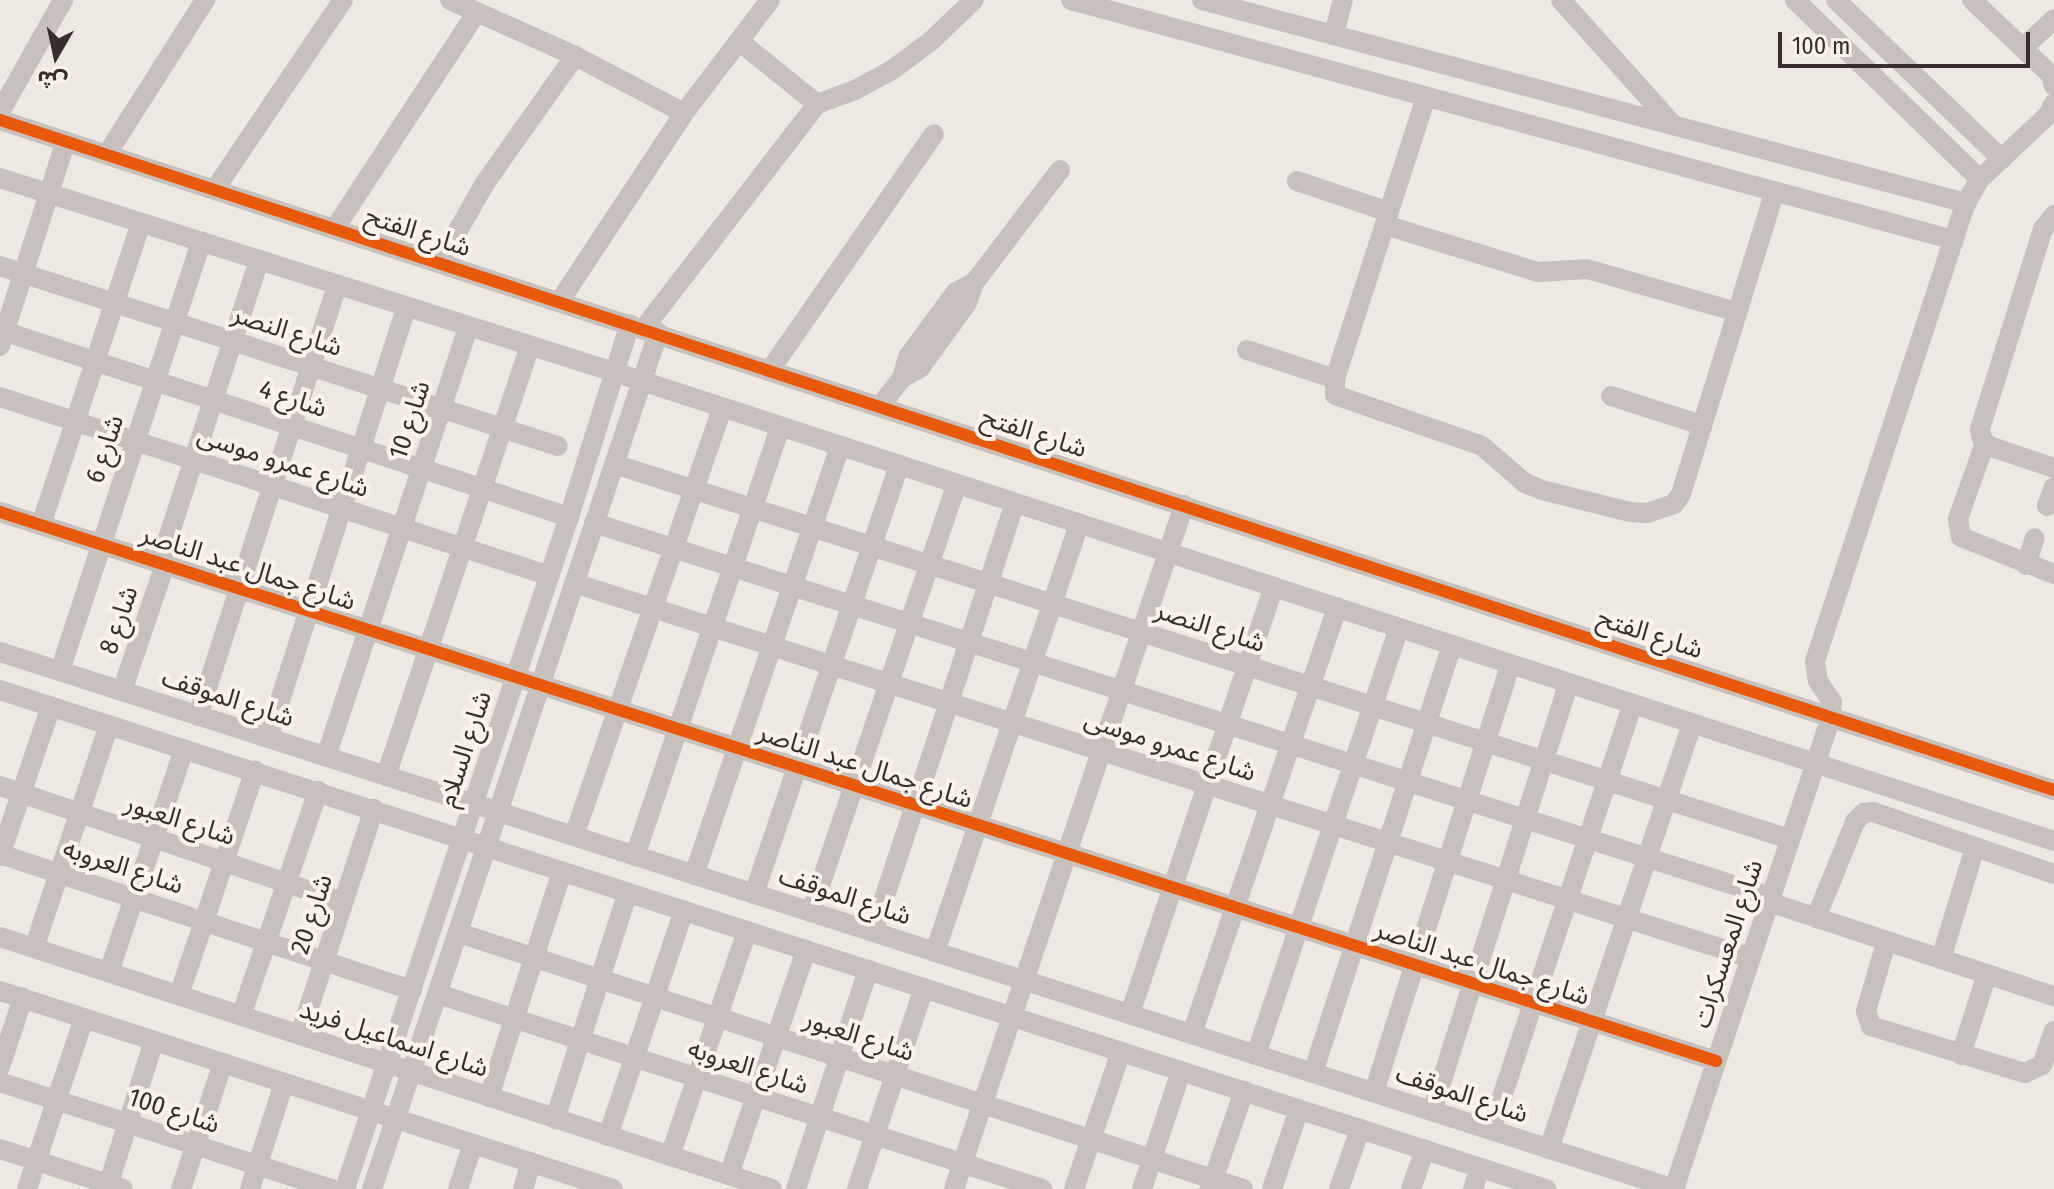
<!DOCTYPE html>
<html>
<head>
<meta charset="utf-8">
<style>
  body { margin:0 }
  #map { position:relative; width:2054px; height:1189px; overflow:hidden; background:#eee8e3; font-family:"Fira Sans Condensed","Noto Sans Arabic",sans-serif }
  div>[style] { position:absolute }
  .minor>* { height:20px; margin:-10px; padding:0 10px; transform-origin:10px; border-radius:10px; background:#c7c0bc }
  .cycleway>* { height:12px; margin:-6px; padding:0 6px; transform-origin:6px; border-radius:6px; background:#e8590c }
  span { translate:-50% -50%; white-space:nowrap; text-align:center; line-height:1.15; -webkit-text-stroke:8px #faf2eb; paint-order:stroke }
  .street-label { font-size:26px; color:#382d2a }
  .north { position:absolute; left:16px; top:16px; width:80px; height:80px; -webkit-text-stroke:6px #faf2eb; paint-order:stroke; rotate:189deg; font-size:22px; font-weight:700; line-height:32px; text-align:center; color:#382d2a }
  .north::after { content:''; display:block; margin:auto; width:28px; height:36px; background:#382d2a; clip-path:polygon(50% 0,100% 100%,50% 72%,0 100%) }
  .scale { position:absolute; left:1778px; top:32px; width:252px; height:36px; box-sizing:border-box; border:4px solid #382d2a; border-top:0; padding-left:10px; font-size:24px; line-height:28px; white-space:nowrap; color:#382d2a; -webkit-text-stroke:6px #faf2eb; paint-order:stroke }
</style>
</head>
<body>
<div id="map">
  <div class="minor">
    <i style="left:450px;top:0;width:137px;rotate:24.1deg"></i>
    <i style="left:575px;top:56px;width:123px;rotate:27.6deg"></i>
    <i style="left:1071px;top:0;width:915px;rotate:15.21deg"></i>
    <i style="left:1202px;top:0;width:791px;rotate:14.88deg"></i>
    <i style="left:1561px;top:0;width:168px;rotate:48.1deg"></i>
    <i style="left:1795px;top:0;width:257px;rotate:44.1deg"></i>
    <i style="left:1836px;top:0;width:230px;rotate:43.8deg"></i>
    <i style="left:1972px;top:0;width:109px;rotate:43.5deg"></i>
    <i style="left:2051px;top:75px;width:11px;rotate:75deg"></i>
    <i style="left:1334px;top:35px;width:36px;rotate:-76deg"></i>
    <i style="left:739px;top:41px;width:100px;rotate:38.9deg"></i>
    <i style="left:2023px;top:48px;width:42px;rotate:-43.1deg"></i>
    <i style="left:1426px;top:97px;width:296px;rotate:107.9deg"></i>
    <i style="left:1335px;top:379px;width:16px;rotate:90deg"></i>
    <i style="left:1335px;top:395px;width:156px;rotate:19.1deg"></i>
    <i style="left:1482px;top:446px;width:57px;rotate:40.7deg"></i>
    <i style="left:1525px;top:483px;width:18px;rotate:22deg"></i>
    <i style="left:1542px;top:490px;width:91px;rotate:14deg"></i>
    <i style="left:1630px;top:512px;width:17px;rotate:3deg"></i>
    <i style="left:1647px;top:513px;width:28px;rotate:-18deg"></i>
    <i style="left:1674px;top:504px;width:12px;rotate:-55deg"></i>
    <i style="left:1681px;top:494px;width:317px;rotate:-72.8deg"></i>
    <i style="left:0;top:112px;width:129px;rotate:-60.6deg"></i>
    <i style="left:0;top:120px;width:2161px;rotate:18.07deg"></i>
    <i style="left:107px;top:154px;width:183px;rotate:-57.5deg"></i>
    <i style="left:0;top:178px;width:644px;rotate:17.53deg"></i>
    <i style="left:614px;top:372px;width:1514px;rotate:18.04deg"></i>
    <i style="left:1297px;top:181px;width:97px;rotate:18.6deg"></i>
    <i style="left:215px;top:189px;width:228px;rotate:-55.9deg"></i>
    <i style="left:2054px;top:215px;width:18px;rotate:128deg"></i>
    <i style="left:2043px;top:229px;width:210px;rotate:107.5deg"></i>
    <i style="left:1980px;top:429px;width:10px;rotate:79deg"></i>
    <i style="left:1982px;top:439px;width:10px;rotate:45deg"></i>
    <i style="left:1989px;top:446px;width:69px;rotate:18.7deg"></i>
    <i style="left:1385px;top:225px;width:160px;rotate:17.1deg"></i>
    <i style="left:1538px;top:272px;width:49px;rotate:-3.5deg"></i>
    <i style="left:1587px;top:269px;width:156px;rotate:16deg"></i>
    <i style="left:335px;top:228px;width:258px;rotate:-56.7deg"></i>
    <i style="left:440px;top:262px;width:91px;rotate:-60.3deg"></i>
    <i style="left:485px;top:183px;width:156px;rotate:-54.7deg"></i>
    <i style="left:0;top:266px;width:586px;rotate:17.88deg"></i>
    <i style="left:560px;top:301px;width:225px;rotate:-56.6deg"></i>
    <i style="left:684px;top:113px;width:142px;rotate:-52.7deg"></i>
    <i style="left:644px;top:328px;width:283px;rotate:-52.3deg"></i>
    <i style="left:817px;top:104px;width:40px;rotate:-20.2deg"></i>
    <i style="left:855px;top:90px;width:42px;rotate:-28.4deg"></i>
    <i style="left:892px;top:70px;width:49px;rotate:-36.6deg"></i>
    <i style="left:931px;top:41px;width:59px;rotate:-43.6deg"></i>
    <i style="left:0;top:330px;width:599px;rotate:18.19deg"></i>
    <i style="left:0;top:346px;width:215px;rotate:-72.2deg"></i>
    <i style="left:1247px;top:350px;width:93px;rotate:18.2deg"></i>
    <i style="left:770px;top:370px;width:287px;rotate:-55.2deg"></i>
    <i style="left:902px;top:378px;width:22px;rotate:-74deg"></i>
    <i style="left:908px;top:357px;width:81px;rotate:-53.6deg"></i>
    <i style="left:956px;top:292px;width:20px;rotate:-27deg"></i>
    <i style="left:1611px;top:396px;width:96px;rotate:17.7deg"></i>
    <i style="left:0;top:397px;width:578px;rotate:18.03deg"></i>
    <i style="left:881px;top:405px;width:34px;rotate:-52deg"></i>
    <i style="left:902px;top:378px;width:21px;rotate:-29deg"></i>
    <i style="left:920px;top:368px;width:80px;rotate:-54.1deg"></i>
    <i style="left:967px;top:303px;width:21px;rotate:-71deg"></i>
    <i style="left:974px;top:283px;width:142px;rotate:-52.7deg"></i>
    <i style="left:1985px;top:443px;width:81px;rotate:109.6deg"></i>
    <i style="left:1958px;top:519px;width:18px;rotate:81deg"></i>
    <i style="left:1961px;top:537px;width:100px;rotate:21.7deg"></i>
    <i style="left:614px;top:464px;width:1234px;rotate:17.69deg"></i>
    <i style="left:2047px;top:506px;width:20px;rotate:-70deg"></i>
    <i style="left:0;top:512px;width:1802px;rotate:17.74deg"></i>
    <i style="left:594px;top:523px;width:1235px;rotate:17.63deg"></i>
    <i style="left:41px;top:525px;width:318px;rotate:-71.7deg"></i>
    <i style="left:160px;top:563px;width:319px;rotate:-71.9deg"></i>
    <i style="left:2026px;top:565px;width:28px;rotate:-72deg"></i>
    <i style="left:574px;top:583px;width:1235px;rotate:17.67deg"></i>
    <i style="left:0;top:652px;width:1759px;rotate:17.78deg"></i>
    <i style="left:60px;top:671px;width:452px;rotate:-71.8deg"></i>
    <i style="left:0;top:690px;width:1625px;rotate:17.89deg"></i>
    <i style="left:122px;top:691px;width:133px;rotate:-71.2deg"></i>
    <i style="left:198px;top:716px;width:453px;rotate:-72.1deg"></i>
    <i style="left:268px;top:738px;width:453px;rotate:-72.2deg"></i>
    <i style="left:326px;top:757px;width:453px;rotate:-71.7deg"></i>
    <i style="left:386px;top:776px;width:453px;rotate:-71.5deg"></i>
    <i style="left:0;top:786px;width:362px;rotate:18.7deg"></i>
    <i style="left:574px;top:836px;width:453px;rotate:-70.9deg"></i>
    <i style="left:0;top:854px;width:434px;rotate:18.3deg"></i>
    <i style="left:0;top:856px;width:158px;rotate:-71.2deg"></i>
    <i style="left:635px;top:856px;width:453px;rotate:-71.3deg"></i>
    <i style="left:694px;top:875px;width:453px;rotate:-71.2deg"></i>
    <i style="left:754px;top:894px;width:453px;rotate:-71.3deg"></i>
    <i style="left:1769px;top:902px;width:300px;rotate:18.3deg"></i>
    <i style="left:811px;top:912px;width:452px;rotate:-71.2deg"></i>
    <i style="left:1816px;top:918px;width:104px;rotate:-67.9deg"></i>
    <i style="left:1855px;top:822px;width:12px;rotate:-48deg"></i>
    <i style="left:1863px;top:813px;width:10px;rotate:-6deg"></i>
    <i style="left:1873px;top:812px;width:191px;rotate:18.9deg"></i>
    <i style="left:873px;top:932px;width:452px;rotate:-71.7deg"></i>
    <i style="left:459px;top:933px;width:825px;rotate:18.08deg"></i>
    <i style="left:0;top:937px;width:812px;rotate:18.08deg"></i>
    <i style="left:1886px;top:943px;width:71px;rotate:106.4deg"></i>
    <i style="left:1866px;top:1011px;width:16px;rotate:72deg"></i>
    <i style="left:1871px;top:1026px;width:161px;rotate:17deg"></i>
    <i style="left:2025px;top:1073px;width:19px;rotate:-25deg"></i>
    <i style="left:2042px;top:1065px;width:36px;rotate:-71deg"></i>
    <i style="left:34px;top:948px;width:235px;rotate:-71.4deg"></i>
    <i style="left:935px;top:952px;width:452px;rotate:-71.4deg"></i>
    <i style="left:1941px;top:959px;width:117px;rotate:-73.1deg"></i>
    <i style="left:109px;top:972px;width:235px;rotate:-71.4deg"></i>
    <i style="left:0;top:991px;width:644px;rotate:17.9deg"></i>
    <i style="left:438px;top:994px;width:635px;rotate:17.89deg"></i>
    <i style="left:179px;top:995px;width:237px;rotate:-71.3deg"></i>
    <i style="left:1130px;top:1014px;width:451px;rotate:-71.4deg"></i>
    <i style="left:241px;top:1016px;width:238px;rotate:-71.1deg"></i>
    <i style="left:1192px;top:1034px;width:451px;rotate:-71.2deg"></i>
    <i style="left:300px;top:1035px;width:238px;rotate:-71.9deg"></i>
    <i style="left:1256px;top:1055px;width:450px;rotate:-71.5deg"></i>
    <i style="left:1961px;top:1055px;width:85px;rotate:-72.2deg"></i>
    <i style="left:0;top:1067px;width:73px;rotate:-71.6deg"></i>
    <i style="left:1313px;top:1073px;width:450px;rotate:-72deg"></i>
    <i style="left:0;top:1082px;width:349px;rotate:17.9deg"></i>
    <i style="left:1374px;top:1092px;width:449px;rotate:-72.3deg"></i>
    <i style="left:489px;top:1097px;width:237px;rotate:-72.1deg"></i>
    <i style="left:1432px;top:1111px;width:449px;rotate:-72.3deg"></i>
    <i style="left:555px;top:1119px;width:238px;rotate:-72.2deg"></i>
    <i style="left:1491px;top:1130px;width:449px;rotate:-71.6deg"></i>
    <i style="left:608px;top:1136px;width:238px;rotate:-71.4deg"></i>
    <i style="left:0;top:1149px;width:129px;rotate:18deg"></i>
    <i style="left:1549px;top:1149px;width:449px;rotate:-71.4deg"></i>
    <i style="left:670px;top:1156px;width:238px;rotate:-71.1deg"></i>
    <i style="left:729px;top:1175px;width:238px;rotate:-71.1deg"></i>
    <i style="left:27px;top:1189px;width:180px;rotate:-71.6deg"></i>
    <i style="left:107px;top:1189px;width:155px;rotate:-72.4deg"></i>
    <i style="left:181px;top:1189px;width:133px;rotate:-71.6deg"></i>
    <i style="left:250px;top:1189px;width:111px;rotate:-72.2deg"></i>
    <i style="left:345px;top:1189px;width:708px;rotate:-71.57deg"></i>
    <i style="left:569px;top:517px;width:202px;rotate:-72.5deg"></i>
    <i style="left:372px;top:1189px;width:903px;rotate:-71.52deg"></i>
    <i style="left:458px;top:1189px;width:47px;rotate:-71.6deg"></i>
    <i style="left:523px;top:1189px;width:28px;rotate:-73deg"></i>
    <i style="left:796px;top:1189px;width:231px;rotate:-71.8deg"></i>
    <i style="left:857px;top:1189px;width:212px;rotate:-71.6deg"></i>
    <i style="left:954px;top:1189px;width:722px;rotate:-71.41deg"></i>
    <i style="left:1074px;top:1189px;width:145px;rotate:-71.1deg"></i>
    <i style="left:1142px;top:1189px;width:124px;rotate:-71.7deg"></i>
    <i style="left:1210px;top:1189px;width:104px;rotate:-70.9deg"></i>
    <i style="left:1272px;top:1189px;width:84px;rotate:-71.4deg"></i>
    <i style="left:1339px;top:1189px;width:64px;rotate:-70.7deg"></i>
    <i style="left:1411px;top:1189px;width:42px;rotate:-70.7deg"></i>
    <i style="left:1473px;top:1189px;width:22px;rotate:-72deg"></i>
    <i style="left:1674px;top:1189px;width:498px;rotate:-71.6deg"></i>
    <i style="left:1831px;top:716px;width:14px;rotate:-86deg"></i>
    <i style="left:1832px;top:702px;width:25px;rotate:-124deg"></i>
    <i style="left:1818px;top:681px;width:20px;rotate:-99deg"></i>
    <i style="left:1815px;top:661px;width:482px;rotate:-71.8deg"></i>
    <i style="left:1966px;top:203px;width:28px;rotate:-60deg"></i>
    <i style="left:1980px;top:179px;width:93px;rotate:-43.3deg"></i>
    <i style="left:2048px;top:115px;width:13px;rotate:-63deg"></i>
  </div>
  <div class="cycleway">
    <i style="left:0;top:120px;width:2161px;rotate:18.07deg"></i>
    <i style="left:0;top:512px;width:1802px;rotate:17.74deg"></i>
  </div>
  <div class="street-label">
    <span style="left:418px;top:232px;rotate:18deg">شارع الفتح</span>
    <span style="left:287px;top:331px;rotate:18deg">شارع النصر</span>
    <span style="left:293px;top:399px;rotate:18deg">شارع 4</span>
    <span style="left:410px;top:420px;rotate:-72deg">شارع 10</span>
    <span style="left:1034px;top:433px;rotate:18deg">شارع الفتح</span>
    <span style="left:105px;top:449px;rotate:-72deg">شارع 6</span>
    <span style="left:283px;top:462px;rotate:18deg">شارع عمرو موسى</span>
    <span style="left:248px;top:568px;rotate:18deg">شارع جمال عبد الناصر</span>
    <span style="left:119px;top:620px;rotate:-71deg">شارع 8</span>
    <span style="left:1210px;top:627px;rotate:18deg">شارع النصر</span>
    <span style="left:1650px;top:634px;rotate:18deg">شارع الفتح</span>
    <span style="left:228px;top:698px;rotate:18deg">شارع الموقف</span>
    <span style="left:1170px;top:746px;rotate:18deg">شارع عمرو موسى</span>
    <span style="left:465px;top:749px;rotate:-72deg">شارع السلام</span>
    <span style="left:865px;top:766px;rotate:18deg">شارع جمال عبد الناصر</span>
    <span style="left:180px;top:820px;rotate:18deg">شارع العبور</span>
    <span style="left:123px;top:867px;rotate:18deg">شارع العروبه</span>
    <span style="left:845px;top:896px;rotate:18deg">شارع الموقف</span>
    <span style="left:312px;top:914px;rotate:-72deg">شارع 20</span>
    <span style="left:1728px;top:944px;rotate:-72deg">شارع المعسكرات</span>
    <span style="left:1482px;top:963px;rotate:18deg">شارع جمال عبد الناصر</span>
    <span style="left:859px;top:1036px;rotate:18deg">شارع العبور</span>
    <span style="left:394px;top:1039px;rotate:18deg">شارع اسماعيل فريد</span>
    <span style="left:748px;top:1067px;rotate:18deg">شارع العروبه</span>
    <span style="left:1462px;top:1094px;rotate:18deg">شارع الموقف</span>
    <span style="left:174px;top:1111px;rotate:18deg">شارع 100</span>
  </div>
  <div class="north">ش</div>
  <div class="scale">100 m</div>
</div>
</body>
</html>
